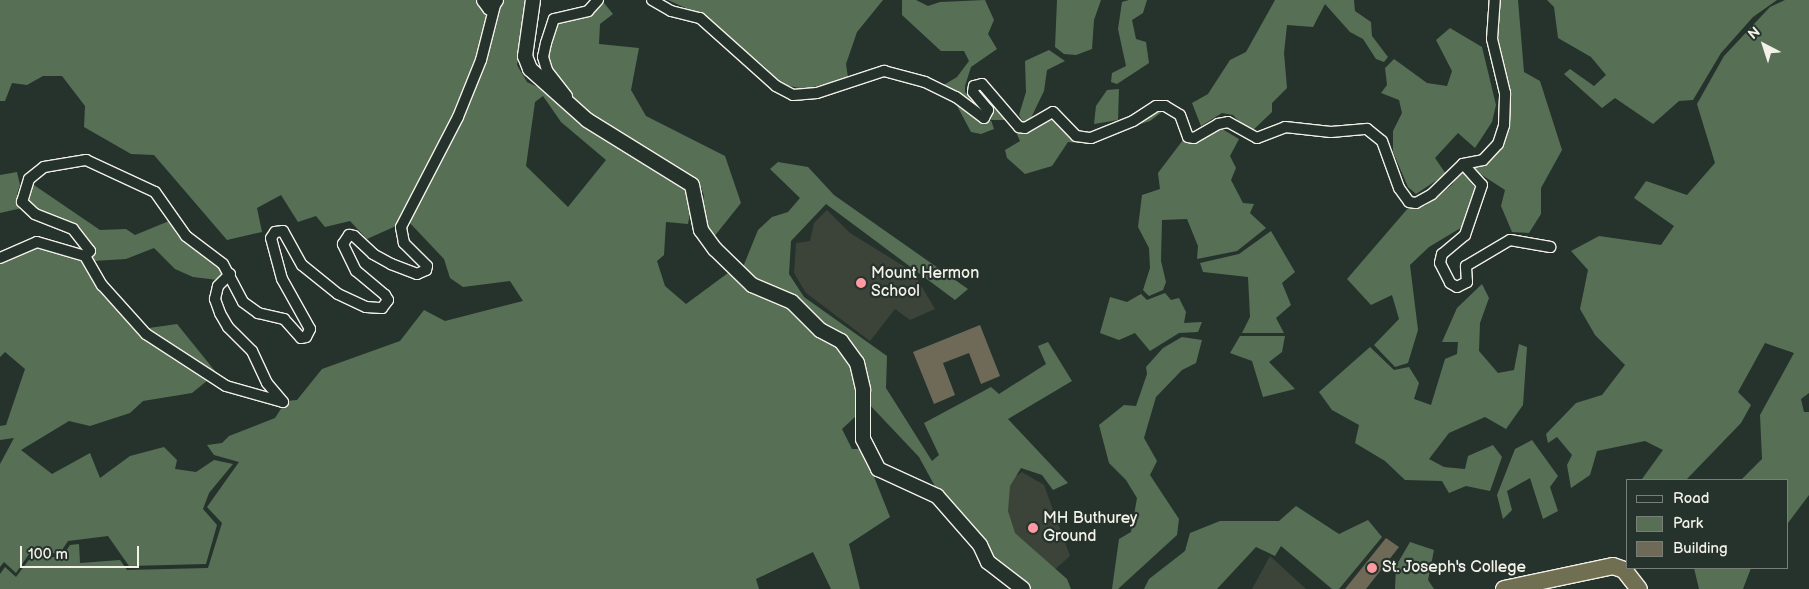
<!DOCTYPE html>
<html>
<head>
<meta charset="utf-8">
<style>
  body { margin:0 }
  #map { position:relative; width:1809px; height:589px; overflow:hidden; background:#26332d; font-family:"Balsamiq Sans",sans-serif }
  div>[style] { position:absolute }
  .built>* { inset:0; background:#3c443a }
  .green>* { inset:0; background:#577055 }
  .building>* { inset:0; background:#6f6a57 }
  .roads { filter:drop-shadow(1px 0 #f4f1e8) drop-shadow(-1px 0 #f4f1e8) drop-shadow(0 1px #f4f1e8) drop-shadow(0 -1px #f4f1e8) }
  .minor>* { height:10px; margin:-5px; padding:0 5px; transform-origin:5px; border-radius:5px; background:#26332d }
  .secondary>* { height:14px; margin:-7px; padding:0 7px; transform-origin:7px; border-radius:7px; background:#26332d }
  .trunk>* { height:16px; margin:-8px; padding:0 8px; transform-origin:8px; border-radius:8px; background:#716f52 }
  .dots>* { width:14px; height:14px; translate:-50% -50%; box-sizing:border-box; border:2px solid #26332d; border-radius:50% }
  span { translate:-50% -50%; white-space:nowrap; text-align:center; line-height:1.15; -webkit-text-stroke:4.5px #26332d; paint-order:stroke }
  .poi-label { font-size:16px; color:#f4f1e8 }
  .left { translate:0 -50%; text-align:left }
  .legend { position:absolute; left:1626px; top:479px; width:162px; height:90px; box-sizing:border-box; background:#26332d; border:1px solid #787f78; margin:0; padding:6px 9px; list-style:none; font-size:15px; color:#f4f1e8 }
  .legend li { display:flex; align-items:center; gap:10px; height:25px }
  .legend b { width:25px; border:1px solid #787f78 }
  .north { position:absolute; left:1739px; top:20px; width:50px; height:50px; -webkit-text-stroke:4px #26332d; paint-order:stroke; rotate:320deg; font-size:14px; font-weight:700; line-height:20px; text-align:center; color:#f4f1e8 }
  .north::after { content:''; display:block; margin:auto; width:18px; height:22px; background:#f4f1e8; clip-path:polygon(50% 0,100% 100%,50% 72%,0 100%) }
  .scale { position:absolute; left:20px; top:546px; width:119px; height:22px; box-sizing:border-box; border:2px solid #f4f1e8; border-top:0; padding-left:6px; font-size:15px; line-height:18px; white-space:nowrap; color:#f4f1e8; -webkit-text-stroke:4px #26332d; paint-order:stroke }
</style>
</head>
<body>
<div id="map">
  <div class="built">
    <i style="clip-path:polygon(827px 210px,850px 233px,913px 272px,935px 309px,910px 320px,895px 309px,870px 341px,806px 293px,794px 273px,796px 243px,810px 241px,814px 223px)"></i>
    <i style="clip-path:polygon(1022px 472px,1044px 485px,1070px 556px,1052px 572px,1014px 542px,1003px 512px,1006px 483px)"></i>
    <i style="clip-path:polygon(1270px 556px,1306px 589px,1252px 589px)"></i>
  </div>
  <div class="green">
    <i style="clip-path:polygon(0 0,479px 0,480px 8px,489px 16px,478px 60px,455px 115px,396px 226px,367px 239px,350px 221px,325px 227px,316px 216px,298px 222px,281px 195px,257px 208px,262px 232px,227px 240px,154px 155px,131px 154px,84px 127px,85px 106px,62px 76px,43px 76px,27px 85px,12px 83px,5px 101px,0 101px)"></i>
    <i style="clip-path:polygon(evenodd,498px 0,530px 0,517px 65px,527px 82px,544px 90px,574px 118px,632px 157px,689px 191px,692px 203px,688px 224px,666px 222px,664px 255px,657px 261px,665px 286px,686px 304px,728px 273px,750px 291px,789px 307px,817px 336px,847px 353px,858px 398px,856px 416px,842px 429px,852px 449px,863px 449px,890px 517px,849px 544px,860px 589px,831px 589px,813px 552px,756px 579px,759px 589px,0 589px,0 574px,5px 567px,16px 577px,31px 557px,62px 557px,70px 545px,79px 544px,80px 563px,120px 560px,127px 570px,208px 568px,222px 523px,207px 507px,239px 462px,214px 455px,207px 445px,222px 443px,229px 436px,275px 418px,286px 401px,297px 400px,322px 369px,400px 341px,424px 310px,445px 321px,523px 301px,510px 281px,463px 287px,450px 278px,444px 259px,409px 222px,460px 117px,498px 0,543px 96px,561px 122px,606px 160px,568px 207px,526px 166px,535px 102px,543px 96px)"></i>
    <i style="clip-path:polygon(668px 0,883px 0,857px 32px,846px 64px,848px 78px,805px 89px,779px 84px,765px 67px,701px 15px)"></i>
    <i style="clip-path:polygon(902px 0,916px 0,928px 6px,940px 2px,985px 0,994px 20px,988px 34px,997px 49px,971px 67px,965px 86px,965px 92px,985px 111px,942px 86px,957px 77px,969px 61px,964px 51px,941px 51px,902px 15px)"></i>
    <i style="clip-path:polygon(1057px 0,1101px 0,1094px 20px,1092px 49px,1076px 55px,1064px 54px,1055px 47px)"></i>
    <i style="clip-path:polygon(1129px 0,1147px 0,1143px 13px,1132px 20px,1136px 39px,1146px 42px,1149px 63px,1117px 84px,1111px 82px,1112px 73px,1126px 66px,1118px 29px,1122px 2px)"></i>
    <i style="clip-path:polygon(1275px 0,1354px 0,1355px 11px,1371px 22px,1372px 36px,1388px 57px,1384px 62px,1376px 59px,1363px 39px,1350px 32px,1325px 4px,1313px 27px,1287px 25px,1284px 53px,1287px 88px,1272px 103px,1272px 112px,1250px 133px,1233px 115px,1222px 113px,1201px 126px,1192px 103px,1208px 94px,1230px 60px,1246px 52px)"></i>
    <i style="clip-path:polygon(1499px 0,1518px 0,1524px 72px,1540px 81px,1562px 150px,1541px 188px,1541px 214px,1529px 233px,1512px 232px,1501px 206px,1505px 190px,1468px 166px,1485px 163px,1500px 149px,1510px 117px,1510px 91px,1497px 38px)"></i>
    <i style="clip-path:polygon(1547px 0,1777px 0,1753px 17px,1721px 53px,1693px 100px,1679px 101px,1653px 124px,1615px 98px,1602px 108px,1564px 74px,1570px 69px,1594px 86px,1606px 75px,1591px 57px,1558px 38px,1554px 7px)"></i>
    <i style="clip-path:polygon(1785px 0,1809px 0,1809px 393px,1801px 399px,1804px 412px,1809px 412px,1809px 495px,1788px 523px,1788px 480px,1741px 480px,1762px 459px,1760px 415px,1794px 353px,1765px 343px,1738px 392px,1751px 405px,1741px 423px,1686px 480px,1642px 479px,1663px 450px,1645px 441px,1597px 451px,1590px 475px,1571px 488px,1567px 465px,1572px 455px,1557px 437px,1548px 443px,1546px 434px,1576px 403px,1602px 395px,1625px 365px,1595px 335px,1580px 309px,1588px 270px,1571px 251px,1599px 236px,1661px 245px,1674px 226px,1634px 198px,1646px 181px,1687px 195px,1715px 163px,1697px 104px,1724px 56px,1770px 7px)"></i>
    <i style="clip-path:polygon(604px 3px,613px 14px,600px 24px,599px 44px,639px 48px,631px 90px,646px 116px,725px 156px,741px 203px,713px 238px,699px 211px,704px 196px,700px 184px,580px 106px,550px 68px,546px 55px,557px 21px,586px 18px)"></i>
    <i style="clip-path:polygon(1450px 28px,1482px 47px,1496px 105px,1492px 122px,1475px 148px,1458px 133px,1435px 158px,1446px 174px,1416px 194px,1408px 187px,1393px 152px,1393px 131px,1402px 113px,1399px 100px,1381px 93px,1387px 85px,1385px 68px,1394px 59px,1427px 83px,1447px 86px,1452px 71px,1436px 40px)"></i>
    <i style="clip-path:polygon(1049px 50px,1065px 61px,1047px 70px,1044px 91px,1030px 120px,1023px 122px,1019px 115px,1026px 92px,1025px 61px)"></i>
    <i style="clip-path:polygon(981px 87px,1011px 120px,991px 120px,994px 129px,981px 134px,971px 132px,955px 102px,980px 121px,991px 121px,993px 108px,976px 90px)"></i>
    <i style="clip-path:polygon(1119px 89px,1118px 120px,1094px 124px,1096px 106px,1107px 90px)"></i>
    <i style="clip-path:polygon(1159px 109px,1163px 111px,1150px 121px,1121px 130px,1093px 144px,1068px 142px,1052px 166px,1025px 174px,1007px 158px,1005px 150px,1020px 141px,1014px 128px,1052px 117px,1067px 135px,1092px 142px)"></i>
    <i style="clip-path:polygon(1217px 126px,1239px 139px,1230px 156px,1236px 168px,1231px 180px,1243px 203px,1254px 204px,1250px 213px,1266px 228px,1237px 251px,1197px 259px,1198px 246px,1187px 219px,1162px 220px,1161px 261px,1166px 282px,1163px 290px,1149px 296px,1143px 290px,1150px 268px,1149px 248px,1138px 227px,1142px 195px,1160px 189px,1158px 173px,1183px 140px,1194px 140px)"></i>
    <i style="clip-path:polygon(778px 162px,808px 167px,834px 195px,968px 289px,955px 300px,826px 204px,791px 241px,789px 274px,804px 297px,887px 356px,886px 388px,932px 461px,939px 455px,924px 423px,991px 387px,999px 394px,1046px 364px,1038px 346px,1048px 342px,1072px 381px,1008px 419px,1068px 483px,1053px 490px,1042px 475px,1021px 468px,1010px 486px,1008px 511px,1015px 533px,1067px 579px,1071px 589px,1031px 589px,992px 559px,937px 490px,919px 457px,867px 402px,859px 362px,758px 285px,743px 267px,758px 230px,772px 217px,788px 212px,800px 198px,770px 169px)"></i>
    <i style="clip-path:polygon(1461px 170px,1476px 189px,1464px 226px,1429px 247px,1410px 265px,1418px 330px,1408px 363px,1395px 367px,1374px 345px,1399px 319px,1392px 295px,1371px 305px,1347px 279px,1409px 207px,1425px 206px,1452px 185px)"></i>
    <i style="clip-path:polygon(17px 172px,20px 185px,17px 194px,22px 208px,0 213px,0 175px)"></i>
    <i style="clip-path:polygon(31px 183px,100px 230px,126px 229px,135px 235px,169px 221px,177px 234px,200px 249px,223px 273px,218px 280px,193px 277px,175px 269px,154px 248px,126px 259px,93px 261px,88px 256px,91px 244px,26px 204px)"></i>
    <i style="clip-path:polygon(1271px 231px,1295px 272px,1282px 283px,1291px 305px,1276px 318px,1284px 333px,1242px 333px,1250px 317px,1248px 277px,1203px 272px,1200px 263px,1239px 254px)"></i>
    <i style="clip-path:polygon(43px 245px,89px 263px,123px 313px,208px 380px,192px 393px,143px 401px,130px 413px,90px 426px,69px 421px,21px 450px,52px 474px,90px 453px,100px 478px,130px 456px,164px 447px,177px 460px,175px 469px,196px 472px,214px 460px,233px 464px,209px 493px,203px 509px,217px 525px,206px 564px,129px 566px,108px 536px,68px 541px,60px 553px,29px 554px,16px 573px,4px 562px,0 567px,0 464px,14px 438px,0 440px,0 426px,6px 425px,25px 369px,5px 352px,0 357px,0 262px)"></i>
    <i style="clip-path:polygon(1482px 284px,1489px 298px,1480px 323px,1479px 351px,1498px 373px,1514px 370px,1519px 344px,1527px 347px,1523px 405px,1506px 429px,1485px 417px,1449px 433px,1429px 459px,1444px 467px,1465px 469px,1468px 456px,1493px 445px,1502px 457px,1490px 491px,1466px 486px,1449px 493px,1442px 481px,1405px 480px,1385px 461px,1355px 443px,1359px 425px,1332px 410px,1319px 392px,1370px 347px,1394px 370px,1409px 367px,1419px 383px,1414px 399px,1431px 405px,1445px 359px,1457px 354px,1458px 342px,1442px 342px,1457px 308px)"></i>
    <i style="clip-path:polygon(1165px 293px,1171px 300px,1179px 298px,1186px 312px,1184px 323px,1202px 322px,1198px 332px,1179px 333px,1150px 351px,1135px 333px,1119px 340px,1100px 333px,1110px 297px,1127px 302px,1141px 294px,1147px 300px)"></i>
    <i style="clip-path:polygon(177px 324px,215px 371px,212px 374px,142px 329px)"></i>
    <i style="clip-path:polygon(1240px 336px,1285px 336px,1282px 352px,1269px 362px,1295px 389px,1263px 397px,1252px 361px,1230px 353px)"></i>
    <i style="clip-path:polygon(1182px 337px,1202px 340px,1196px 363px,1182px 370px,1156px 397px,1144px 438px,1157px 461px,1150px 475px,1179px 519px,1177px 535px,1118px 589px,1112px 589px,1119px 539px,1131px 532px,1137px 498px,1126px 480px,1109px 463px,1099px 425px,1124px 405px,1136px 406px,1147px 374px,1146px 367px,1163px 348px)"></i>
    <i style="clip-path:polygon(1532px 440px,1558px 476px,1550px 487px,1558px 511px,1543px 519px,1530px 478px,1507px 491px,1512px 510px,1503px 519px,1497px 495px,1515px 449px)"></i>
    <i style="clip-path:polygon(1296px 506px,1339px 534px,1368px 520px,1382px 537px,1339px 589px,1332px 589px,1281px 546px,1275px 556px,1256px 547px,1217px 589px,1144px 589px,1149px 579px,1185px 551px,1190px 533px,1220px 521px,1279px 521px)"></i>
    <i style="clip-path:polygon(1410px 542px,1434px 550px,1428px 580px,1434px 589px,1395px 589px,1396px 566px)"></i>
    <i style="clip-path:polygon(1694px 568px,1751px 568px,1743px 589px,1699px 589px)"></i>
  </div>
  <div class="building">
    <i style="clip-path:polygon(980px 325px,1000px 376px,981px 384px,969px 353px,943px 363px,955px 395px,934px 404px,913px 352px)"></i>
    <i style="clip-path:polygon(1386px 538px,1399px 547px,1366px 589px,1345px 589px)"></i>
  </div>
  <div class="roads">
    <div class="minor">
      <i style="left:652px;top:0;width:22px;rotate:30deg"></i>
      <i style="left:671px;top:11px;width:30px;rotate:14deg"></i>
      <i style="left:700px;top:18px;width:102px;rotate:41.8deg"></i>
      <i style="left:776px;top:86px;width:19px;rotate:28deg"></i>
      <i style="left:793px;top:95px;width:24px;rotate:-5deg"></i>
      <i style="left:817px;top:93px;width:71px;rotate:-18.2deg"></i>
      <i style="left:884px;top:71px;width:42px;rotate:15deg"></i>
      <i style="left:925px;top:82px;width:34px;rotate:26deg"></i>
      <i style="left:956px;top:97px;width:35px;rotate:37deg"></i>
      <i style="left:984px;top:118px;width:9px;rotate:-63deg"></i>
      <i style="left:988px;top:110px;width:23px;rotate:-130deg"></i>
      <i style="left:973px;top:92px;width:6px;rotate:-81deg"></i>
      <i style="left:974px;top:86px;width:8px;rotate:-14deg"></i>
      <i style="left:982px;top:84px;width:57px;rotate:49.3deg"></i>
      <i style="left:1019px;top:127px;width:6px;rotate:9deg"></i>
      <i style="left:1025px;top:128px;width:32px;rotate:-30deg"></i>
      <i style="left:1053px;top:112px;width:33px;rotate:46deg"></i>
      <i style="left:1076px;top:136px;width:15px;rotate:8deg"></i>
      <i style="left:1091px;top:138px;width:45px;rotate:-22deg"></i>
      <i style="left:1133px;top:121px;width:27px;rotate:-33deg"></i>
      <i style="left:1156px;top:106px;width:9px"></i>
      <i style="left:1165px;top:106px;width:17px;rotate:31deg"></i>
      <i style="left:1180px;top:115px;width:23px;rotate:70deg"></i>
      <i style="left:1188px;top:137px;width:6px;rotate:9deg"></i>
      <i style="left:1194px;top:138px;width:28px;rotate:-30deg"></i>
      <i style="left:1218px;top:124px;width:10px;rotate:-11deg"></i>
      <i style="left:1228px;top:122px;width:33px;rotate:29deg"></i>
      <i style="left:1257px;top:138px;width:30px;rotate:-21deg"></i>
      <i style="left:1285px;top:127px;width:46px;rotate:6.2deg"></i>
      <i style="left:1331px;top:132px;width:36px;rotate:-5deg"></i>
      <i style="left:1367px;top:129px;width:19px;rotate:39deg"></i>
      <i style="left:1382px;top:141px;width:50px;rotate:70.1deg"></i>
      <i style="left:1399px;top:188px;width:17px;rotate:54deg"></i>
      <i style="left:1409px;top:202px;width:7px;rotate:8deg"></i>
      <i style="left:1416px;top:203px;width:18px;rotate:-29deg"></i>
      <i style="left:1432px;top:194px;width:43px;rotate:-44.1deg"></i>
      <i style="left:1463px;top:164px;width:28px;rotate:48deg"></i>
      <i style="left:1482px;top:185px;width:53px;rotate:108.8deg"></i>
      <i style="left:1465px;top:235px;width:30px;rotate:140deg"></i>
      <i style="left:1442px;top:254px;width:9px;rotate:103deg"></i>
      <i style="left:1440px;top:263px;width:22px;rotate:63deg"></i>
      <i style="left:1450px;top:283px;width:8px;rotate:30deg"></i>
      <i style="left:1457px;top:287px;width:11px;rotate:-27deg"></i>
      <i style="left:1467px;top:282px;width:16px;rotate:-94deg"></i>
      <i style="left:1466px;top:266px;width:51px;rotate:-30.6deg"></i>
      <i style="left:1510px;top:240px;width:41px;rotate:9.9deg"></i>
      <i style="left:567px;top:96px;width:33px;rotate:-128deg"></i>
      <i style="left:547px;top:70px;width:14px;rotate:-107deg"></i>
      <i style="left:543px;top:57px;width:14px;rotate:-78deg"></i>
      <i style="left:546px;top:43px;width:25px;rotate:-72deg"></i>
      <i style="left:554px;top:19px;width:35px;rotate:-13deg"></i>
      <i style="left:588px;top:11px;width:15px;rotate:-48deg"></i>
      <i style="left:1463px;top:164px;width:20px;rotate:-11deg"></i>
      <i style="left:1483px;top:160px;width:22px;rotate:-47deg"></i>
      <i style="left:1498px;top:144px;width:20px;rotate:-72deg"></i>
      <i style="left:1504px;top:125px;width:32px;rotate:-88deg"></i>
      <i style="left:1505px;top:93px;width:56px;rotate:-103.5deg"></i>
      <i style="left:1492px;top:39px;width:39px;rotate:-86deg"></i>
      <i style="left:85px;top:256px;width:34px;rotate:60deg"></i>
      <i style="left:102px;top:285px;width:66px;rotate:48.1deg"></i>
      <i style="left:146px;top:334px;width:95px;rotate:33deg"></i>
      <i style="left:226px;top:386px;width:59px;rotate:15.7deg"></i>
      <i style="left:283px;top:402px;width:25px;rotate:-130deg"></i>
      <i style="left:267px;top:383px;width:35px;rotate:-115deg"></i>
      <i style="left:252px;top:351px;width:34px;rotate:-135deg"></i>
      <i style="left:228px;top:327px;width:16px;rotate:-120deg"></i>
      <i style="left:220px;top:313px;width:15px;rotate:-110deg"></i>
      <i style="left:215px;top:299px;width:13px;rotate:-77deg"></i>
      <i style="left:218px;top:286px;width:17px;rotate:-45deg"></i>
      <i style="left:0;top:258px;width:40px;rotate:-23.4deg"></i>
      <i style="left:37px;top:242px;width:50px;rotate:16.3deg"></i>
      <i style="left:85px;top:256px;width:7px;rotate:-45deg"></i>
      <i style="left:90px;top:251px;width:28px;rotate:-128deg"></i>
      <i style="left:73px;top:229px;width:41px;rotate:-158.5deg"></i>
      <i style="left:35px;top:214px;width:18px;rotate:-137deg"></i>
      <i style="left:22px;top:202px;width:24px;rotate:-73deg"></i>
      <i style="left:29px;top:179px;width:19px;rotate:-39deg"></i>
      <i style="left:44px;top:167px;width:43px;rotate:-9.5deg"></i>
      <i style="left:86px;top:160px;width:76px;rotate:24.9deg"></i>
      <i style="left:155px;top:192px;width:54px;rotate:54.8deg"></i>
      <i style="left:186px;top:236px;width:46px;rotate:37.1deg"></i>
      <i style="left:223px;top:264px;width:43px;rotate:62.2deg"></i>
      <i style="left:243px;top:302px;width:19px;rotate:36deg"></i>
      <i style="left:258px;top:313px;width:27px;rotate:13deg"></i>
      <i style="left:284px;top:319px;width:25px;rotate:48deg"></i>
      <i style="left:301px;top:338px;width:5px;rotate:-11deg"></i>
      <i style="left:306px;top:337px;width:9px;rotate:-63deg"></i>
      <i style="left:310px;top:329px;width:57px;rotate:-119.2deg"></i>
      <i style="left:282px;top:279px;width:42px;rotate:-105deg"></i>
      <i style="left:271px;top:238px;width:7px;rotate:-56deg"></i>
      <i style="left:275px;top:232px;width:8px;rotate:-7deg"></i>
      <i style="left:283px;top:231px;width:39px;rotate:61deg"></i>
      <i style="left:302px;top:265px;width:46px;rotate:38.9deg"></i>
      <i style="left:338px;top:294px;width:31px;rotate:25deg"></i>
      <i style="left:366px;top:307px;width:16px;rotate:4deg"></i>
      <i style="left:382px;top:308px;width:10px;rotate:-53deg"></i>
      <i style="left:388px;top:300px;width:6px;rotate:-121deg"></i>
      <i style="left:385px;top:295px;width:38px;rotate:-140deg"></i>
      <i style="left:356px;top:271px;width:30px;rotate:-116deg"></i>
      <i style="left:343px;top:244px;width:11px;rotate:-56deg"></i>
      <i style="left:349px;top:235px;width:5px;rotate:11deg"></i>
      <i style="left:354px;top:236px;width:26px;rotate:43deg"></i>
      <i style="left:373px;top:254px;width:21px;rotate:29deg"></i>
      <i style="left:391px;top:264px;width:28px;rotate:21deg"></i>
      <i style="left:417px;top:274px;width:10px;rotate:-24deg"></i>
      <i style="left:426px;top:270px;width:4px;rotate:-76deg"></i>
      <i style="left:427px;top:266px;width:33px;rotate:-135deg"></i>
      <i style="left:404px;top:243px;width:16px;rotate:-101deg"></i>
      <i style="left:401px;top:227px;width:124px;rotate:-62.6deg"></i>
      <i style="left:458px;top:117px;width:61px;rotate:-68deg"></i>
      <i style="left:481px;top:60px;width:57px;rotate:-75.7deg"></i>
    </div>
    <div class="secondary">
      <i style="left:484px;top:0;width:10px;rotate:53deg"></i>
      <i style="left:490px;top:8px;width:10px;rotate:-53deg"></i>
      <i style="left:533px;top:0;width:57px;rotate:98.1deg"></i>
      <i style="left:525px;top:56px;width:14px;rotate:69deg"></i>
      <i style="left:530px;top:69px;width:76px;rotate:41.8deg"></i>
      <i style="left:587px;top:120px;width:123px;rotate:31.8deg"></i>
      <i style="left:692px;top:185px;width:46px;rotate:78.7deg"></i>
      <i style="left:701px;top:230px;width:24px;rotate:54deg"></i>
      <i style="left:715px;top:249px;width:52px;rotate:44.2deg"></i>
      <i style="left:752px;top:285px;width:43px;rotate:23deg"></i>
      <i style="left:792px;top:302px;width:40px;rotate:45deg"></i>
      <i style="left:820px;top:330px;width:24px;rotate:28deg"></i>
      <i style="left:841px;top:341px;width:27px;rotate:54deg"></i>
      <i style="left:857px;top:363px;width:28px;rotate:77deg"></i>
      <i style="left:863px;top:390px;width:49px;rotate:90deg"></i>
      <i style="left:863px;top:439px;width:34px;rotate:63deg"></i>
      <i style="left:878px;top:469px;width:65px;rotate:24.6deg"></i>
      <i style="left:937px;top:496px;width:65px;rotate:48.7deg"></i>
      <i style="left:980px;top:545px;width:19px;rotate:65deg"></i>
      <i style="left:988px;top:562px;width:44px;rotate:37.6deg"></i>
    </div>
    <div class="trunk">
      <i style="left:1504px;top:589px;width:111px;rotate:-11.9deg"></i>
      <i style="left:1613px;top:566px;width:12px;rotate:20deg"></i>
      <i style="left:1624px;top:570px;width:24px;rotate:52deg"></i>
    </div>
  </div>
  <div class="dots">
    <i style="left:861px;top:283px;background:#ff9aa2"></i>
    <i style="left:1033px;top:528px;background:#ff9aa2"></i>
    <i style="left:1372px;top:568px;background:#ff9aa2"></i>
  </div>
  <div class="poi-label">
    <span class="left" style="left:871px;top:283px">Mount Hermon<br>School</span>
    <span class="left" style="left:1043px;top:528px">MH Buthurey<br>Ground</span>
    <span class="left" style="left:1382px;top:568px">St. Joseph's College</span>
  </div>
  <ul class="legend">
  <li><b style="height:6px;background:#26332d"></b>Road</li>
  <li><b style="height:14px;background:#577055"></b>Park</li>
  <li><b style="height:14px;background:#6f6a57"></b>Building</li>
  </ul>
  <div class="north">N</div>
  <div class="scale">100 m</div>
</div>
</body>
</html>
